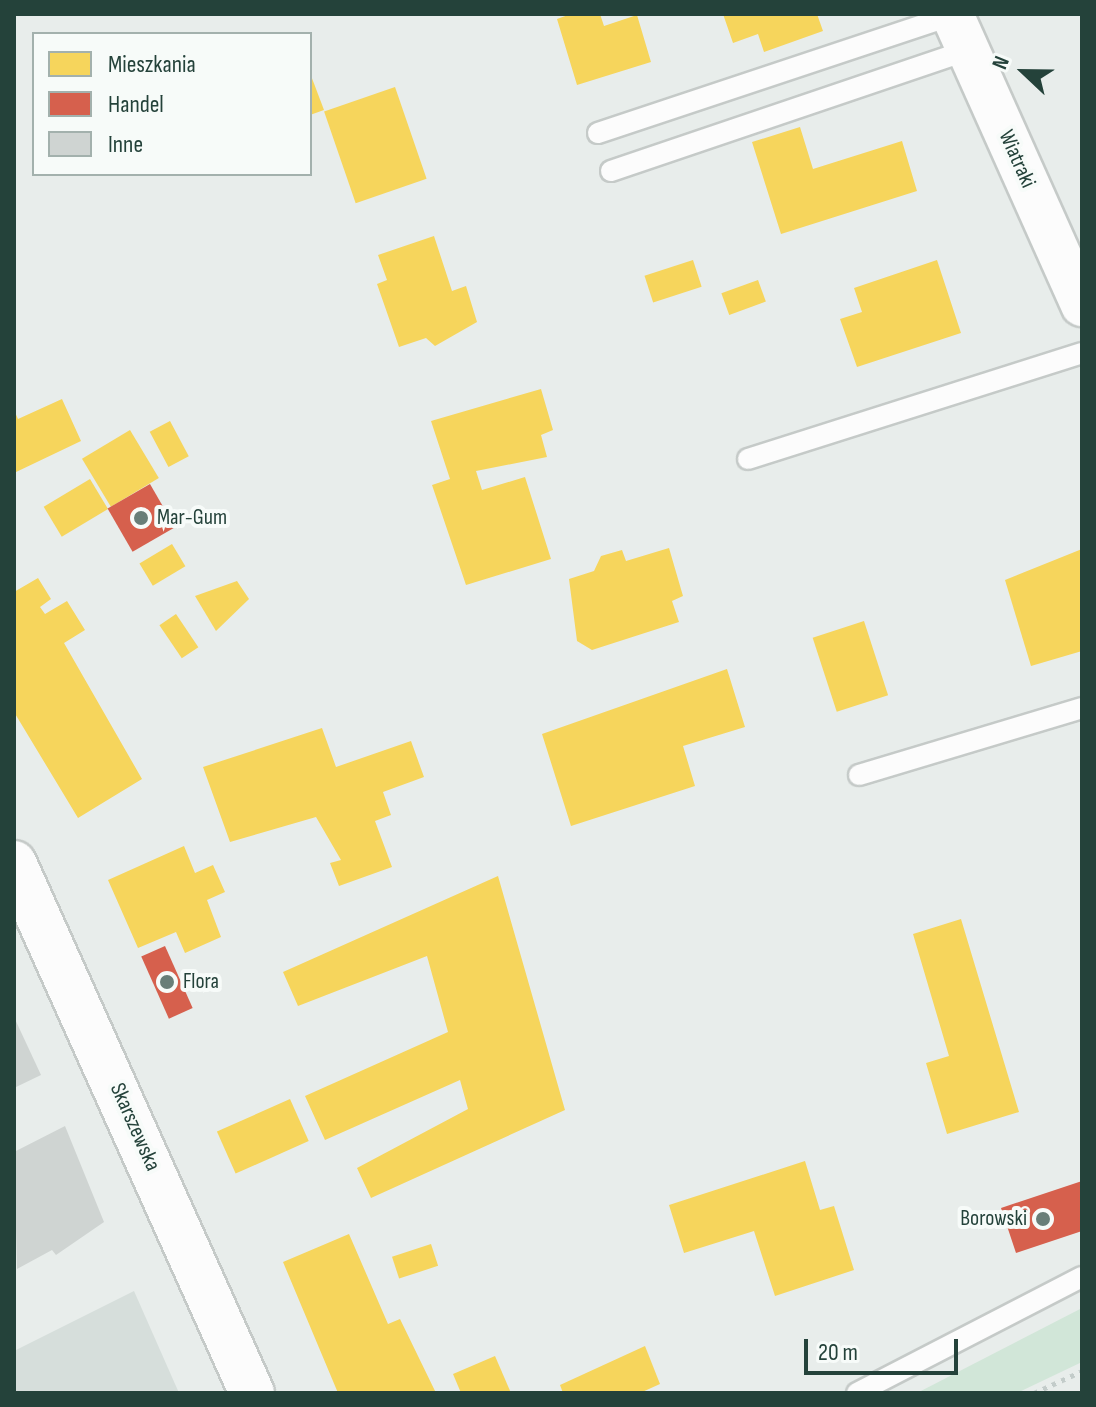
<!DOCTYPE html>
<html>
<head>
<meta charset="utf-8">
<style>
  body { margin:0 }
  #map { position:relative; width:1096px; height:1407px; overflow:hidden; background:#e8edeb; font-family:"Sofia Sans Condensed",sans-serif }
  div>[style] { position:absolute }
  .built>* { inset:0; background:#d6dedb }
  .green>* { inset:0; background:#d1e6d8 }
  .homes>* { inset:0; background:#f6d55c; transform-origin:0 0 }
  .shops>* { inset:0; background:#d6604d; transform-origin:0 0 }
  .building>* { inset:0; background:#cfd4d2 }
  .path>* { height:5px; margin-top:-2.5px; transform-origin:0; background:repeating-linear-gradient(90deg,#c3ccca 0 4px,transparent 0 10px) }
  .roads { filter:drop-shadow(2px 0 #c5cac8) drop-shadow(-2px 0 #c5cac8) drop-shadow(0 2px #c5cac8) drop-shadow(0 -2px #c5cac8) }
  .service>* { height:20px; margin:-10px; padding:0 10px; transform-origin:10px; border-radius:10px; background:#fcfcfc }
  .minor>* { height:42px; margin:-21px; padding:0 21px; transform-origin:21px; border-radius:21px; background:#fcfcfc }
  .tertiary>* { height:44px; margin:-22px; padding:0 22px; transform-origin:22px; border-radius:22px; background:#fcfcfc }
  .dots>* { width:22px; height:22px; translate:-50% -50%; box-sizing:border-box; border:4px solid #f7fbf9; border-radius:50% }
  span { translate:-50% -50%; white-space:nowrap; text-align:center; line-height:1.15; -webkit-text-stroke:8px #f7fbf9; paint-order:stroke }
  .street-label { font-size:22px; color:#24423a }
  .poi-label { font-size:22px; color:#24423a }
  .left { translate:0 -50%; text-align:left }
  .right { translate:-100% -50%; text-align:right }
  .frame { position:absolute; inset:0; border:16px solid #24423a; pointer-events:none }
  .legend { position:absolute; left:32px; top:32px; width:280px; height:144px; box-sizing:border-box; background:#f7fbf9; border:2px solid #a3b1ad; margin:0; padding:10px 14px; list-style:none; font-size:24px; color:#24423a }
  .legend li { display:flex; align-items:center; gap:16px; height:40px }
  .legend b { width:40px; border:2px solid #a3b1ad }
  .north { position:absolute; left:984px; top:32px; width:80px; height:80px; -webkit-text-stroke:6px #f7fbf9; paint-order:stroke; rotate:292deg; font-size:22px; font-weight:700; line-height:32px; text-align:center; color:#24423a }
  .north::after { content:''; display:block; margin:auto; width:28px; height:36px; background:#24423a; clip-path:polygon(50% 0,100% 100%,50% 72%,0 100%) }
  .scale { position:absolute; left:804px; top:1339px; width:154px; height:36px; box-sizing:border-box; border:4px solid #24423a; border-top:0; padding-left:10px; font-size:24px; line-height:28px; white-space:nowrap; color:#24423a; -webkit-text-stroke:6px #f7fbf9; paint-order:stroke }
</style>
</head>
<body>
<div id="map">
  <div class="built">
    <i style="clip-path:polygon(134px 1291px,179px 1393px,14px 1393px,14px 1351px)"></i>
  </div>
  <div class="green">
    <i style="clip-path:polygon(1082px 1308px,1082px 1362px,1017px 1393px,917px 1393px)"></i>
  </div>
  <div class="homes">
    <i style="clip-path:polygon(571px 14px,600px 14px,604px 26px,637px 15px,651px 62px,577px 85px,557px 19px)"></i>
    <i style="clip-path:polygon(723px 14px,817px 14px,823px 31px,764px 52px,758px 34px,733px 43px)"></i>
    <i style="clip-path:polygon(310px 73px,324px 110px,310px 115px)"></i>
    <i style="left:395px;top:87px;width:97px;height:75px;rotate:71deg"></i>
    <i style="clip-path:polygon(800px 127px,813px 169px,902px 141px,917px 191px,781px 234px,752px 142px)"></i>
    <i style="clip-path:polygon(434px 236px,452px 291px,466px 286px,477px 322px,435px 346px,426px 338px,399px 347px,377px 284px,387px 280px,378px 255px)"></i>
    <i style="left:693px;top:260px;width:28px;height:51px;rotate:72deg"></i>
    <i style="clip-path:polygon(937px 260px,961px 333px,857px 367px,840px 319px,862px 312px,854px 288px)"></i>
    <i style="left:758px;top:280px;width:23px;height:39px;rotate:70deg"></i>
    <i style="clip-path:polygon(541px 389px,553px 430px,541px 435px,547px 457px,476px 471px,482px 490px,525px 477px,551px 559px,466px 585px,432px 485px,450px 479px,431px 421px)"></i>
    <i style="clip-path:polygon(62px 399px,81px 441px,14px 473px,14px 410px,18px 419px)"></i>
    <i style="left:170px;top:421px;width:40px;height:23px;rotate:62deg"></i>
    <i style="left:130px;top:430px;width:56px;height:56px;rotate:59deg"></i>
    <i style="left:90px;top:479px;width:35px;height:54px;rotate:59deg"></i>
    <i style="left:172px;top:544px;width:26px;height:38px;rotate:59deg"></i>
    <i style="clip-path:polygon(669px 548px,683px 596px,672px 601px,679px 622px,592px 650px,577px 641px,569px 579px,594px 571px,601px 556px,622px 550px,626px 561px)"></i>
    <i style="clip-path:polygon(1082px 549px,1082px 651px,1031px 666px,1005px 580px)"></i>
    <i style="clip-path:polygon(38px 578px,51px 599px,40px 607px,45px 614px,67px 601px,85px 630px,64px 643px,142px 779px,78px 818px,14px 712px,14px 592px)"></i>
    <i style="clip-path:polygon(237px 581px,249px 599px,216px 631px,195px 596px)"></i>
    <i style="left:176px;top:614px;width:40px;height:20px;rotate:56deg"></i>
    <i style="left:864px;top:621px;width:78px;height:54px;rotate:72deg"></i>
    <i style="clip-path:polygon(727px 669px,745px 727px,683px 746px,695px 786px,571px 826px,542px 734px)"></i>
    <i style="clip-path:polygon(322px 728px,336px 767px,411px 741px,424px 777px,383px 792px,391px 815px,375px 821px,392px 867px,339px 886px,330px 863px,341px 860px,316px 817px,230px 842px,203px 767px)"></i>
    <i style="clip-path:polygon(184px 846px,195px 873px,213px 865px,225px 892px,207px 900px,221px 937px,185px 953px,176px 932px,138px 948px,108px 880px)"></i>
    <i style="clip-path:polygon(498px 876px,565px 1110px,371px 1198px,357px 1168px,468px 1109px,460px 1080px,325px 1140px,305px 1096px,448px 1032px,427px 956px,298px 1006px,283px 972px)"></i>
    <i style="clip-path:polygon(961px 919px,1019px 1112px,947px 1134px,926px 1063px,949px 1056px,913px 934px)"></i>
    <i style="left:290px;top:1099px;width:46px;height:80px;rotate:66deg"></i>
    <i style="clip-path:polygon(805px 1161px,820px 1210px,834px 1206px,854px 1270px,775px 1296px,754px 1231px,684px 1253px,669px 1205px)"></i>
    <i style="clip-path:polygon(349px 1234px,388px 1324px,400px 1319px,436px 1393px,338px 1393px,283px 1262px)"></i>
    <i style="left:431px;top:1244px;width:23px;height:41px;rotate:72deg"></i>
    <i style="clip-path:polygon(645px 1346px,660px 1384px,640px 1393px,563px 1393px,560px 1385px)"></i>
    <i style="clip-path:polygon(495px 1356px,511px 1393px,461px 1393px,453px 1374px)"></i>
  </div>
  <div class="shops">
    <i style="left:150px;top:484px;width:50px;height:49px;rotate:60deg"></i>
    <i style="left:165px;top:946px;width:68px;height:26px;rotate:66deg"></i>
    <i style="clip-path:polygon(1082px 1181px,1082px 1231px,1016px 1253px,1001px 1208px)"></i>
  </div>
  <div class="building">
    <i style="clip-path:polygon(14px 1017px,41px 1075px,14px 1088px)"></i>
    <i style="clip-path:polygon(65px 1126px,104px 1222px,56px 1255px,52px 1250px,17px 1269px,14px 1152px)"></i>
  </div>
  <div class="path">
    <i style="left:1034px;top:1393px;width:53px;rotate:-24.6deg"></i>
  </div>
  <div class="roads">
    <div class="service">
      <i style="left:598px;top:133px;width:374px;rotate:-18.4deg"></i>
      <i style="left:611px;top:171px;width:378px;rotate:-18.7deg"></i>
      <i style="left:748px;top:459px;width:350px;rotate:-17.6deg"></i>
      <i style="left:859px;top:775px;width:233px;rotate:-16.7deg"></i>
      <i style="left:857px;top:1393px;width:253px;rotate:-27.3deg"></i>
    </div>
    <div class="minor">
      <i style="left:952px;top:14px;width:319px;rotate:65.9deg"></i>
    </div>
    <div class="tertiary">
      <i style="left:14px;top:863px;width:581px;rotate:65.82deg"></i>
    </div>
  </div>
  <div class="dots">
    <i style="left:141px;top:518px;background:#697e78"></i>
    <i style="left:167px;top:982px;background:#697e78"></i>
    <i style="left:1043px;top:1219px;background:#697e78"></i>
  </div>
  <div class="street-label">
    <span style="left:1017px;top:159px;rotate:66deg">Wiatraki</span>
    <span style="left:135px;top:1127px;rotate:66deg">Skarszewska</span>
  </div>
  <div class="poi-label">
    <span class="left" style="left:157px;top:518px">Mar-Gum</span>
    <span class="left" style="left:183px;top:982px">Flora</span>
    <span class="right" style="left:1027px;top:1219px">Borowski</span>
  </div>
  <div class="frame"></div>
  <ul class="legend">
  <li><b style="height:22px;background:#f6d55c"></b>Mieszkania</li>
  <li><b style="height:22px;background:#d6604d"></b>Handel</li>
  <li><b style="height:22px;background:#cfd4d2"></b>Inne</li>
  </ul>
  <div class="north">N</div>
  <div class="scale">20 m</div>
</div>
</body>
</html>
